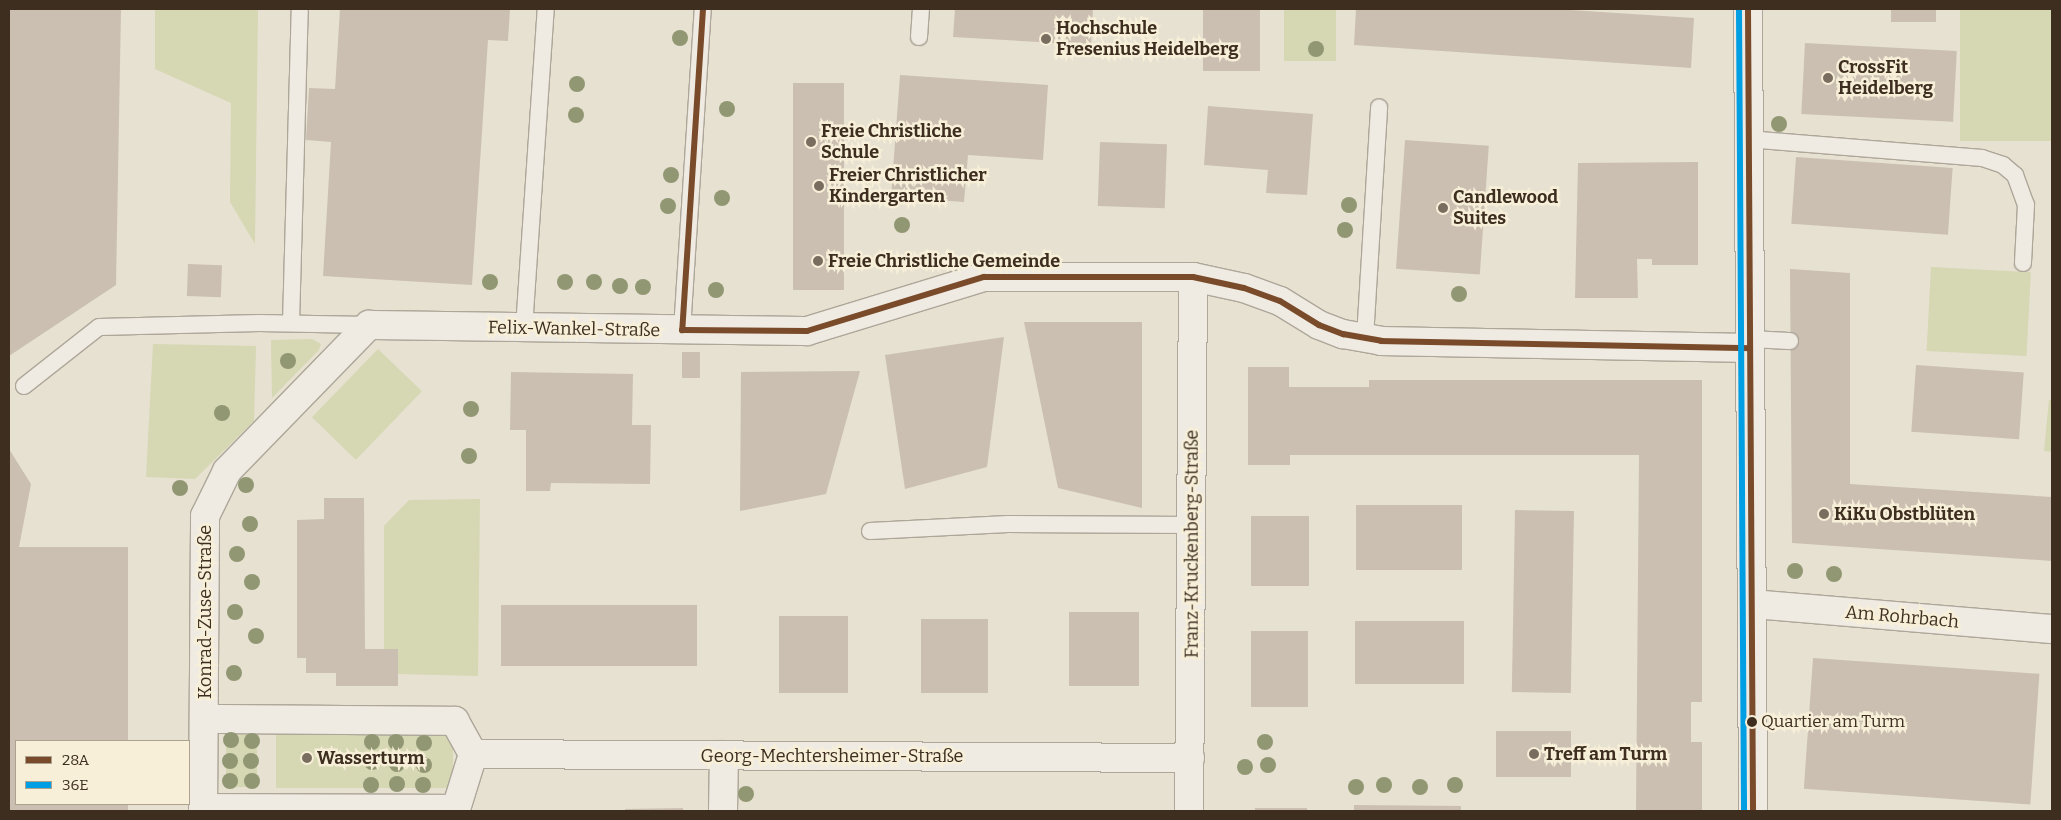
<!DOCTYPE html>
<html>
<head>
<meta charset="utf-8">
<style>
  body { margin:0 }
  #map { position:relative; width:2061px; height:820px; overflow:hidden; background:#e7e1d1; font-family:Bitter,serif }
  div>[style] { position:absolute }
  .green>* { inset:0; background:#d6d7b3; transform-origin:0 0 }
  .building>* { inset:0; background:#cbbfb2; transform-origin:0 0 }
  .roads { filter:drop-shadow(1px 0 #ada699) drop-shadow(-1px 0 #ada699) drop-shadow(0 1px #ada699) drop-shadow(0 -1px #ada699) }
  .lane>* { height:16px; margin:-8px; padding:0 8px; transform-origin:8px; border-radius:8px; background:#efebe3 }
  .street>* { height:28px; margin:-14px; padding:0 14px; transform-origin:14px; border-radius:14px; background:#efebe3 }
  .bus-1>* { height:6px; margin:-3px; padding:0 3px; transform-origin:3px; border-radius:3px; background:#7a4b2a }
  .bus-2>* { height:6px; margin:-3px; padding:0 3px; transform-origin:3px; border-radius:3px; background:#009ee2 }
  .trees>* { width:16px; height:16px; margin:-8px; border-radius:50%; background:#929773 }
  .dots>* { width:14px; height:14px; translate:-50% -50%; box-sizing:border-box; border:2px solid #f7efd8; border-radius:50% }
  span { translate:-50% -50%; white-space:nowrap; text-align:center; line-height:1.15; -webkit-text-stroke:5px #f7efd8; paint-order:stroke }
  .bus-label { font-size:17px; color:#3d2e20 }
  .left { translate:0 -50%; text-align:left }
  .poi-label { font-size:18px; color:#3d2e20; font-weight:700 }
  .street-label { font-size:18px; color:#3d2e20 }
  .frame { position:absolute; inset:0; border:10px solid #3d2e20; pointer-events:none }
  .legend { position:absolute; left:15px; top:740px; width:175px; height:65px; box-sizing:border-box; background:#f7efd8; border:1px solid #ada28e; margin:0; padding:6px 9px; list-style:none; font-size:15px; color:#3d2e20 }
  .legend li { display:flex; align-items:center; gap:10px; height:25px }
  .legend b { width:25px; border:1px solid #ada28e }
</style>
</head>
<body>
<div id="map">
  <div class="green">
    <i style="clip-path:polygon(155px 9px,258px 9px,255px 244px,230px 202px,231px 103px,155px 69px)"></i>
    <i style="left:1284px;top:9px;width:52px;height:52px"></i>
    <i style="left:1960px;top:9px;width:92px;height:132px"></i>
    <i style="left:1931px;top:267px;width:100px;height:84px;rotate:3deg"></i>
    <i style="clip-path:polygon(312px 339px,321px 344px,319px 350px,272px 398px,271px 340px)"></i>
    <i style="clip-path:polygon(153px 344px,256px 346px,254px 421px,195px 479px,146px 477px)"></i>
    <i style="left:378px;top:349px;width:61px;height:95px;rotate:44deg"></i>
    <i style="clip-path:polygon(2049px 400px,2052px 400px,2052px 452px,2044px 451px)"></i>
    <i style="clip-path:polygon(480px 499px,478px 676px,398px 674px,384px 649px,384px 526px,409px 500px)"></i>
    <i style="left:276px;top:733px;width:177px;height:55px"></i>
    <i style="left:226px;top:734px;width:31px;height:53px"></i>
  </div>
  <div class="building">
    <i style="clip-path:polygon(9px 9px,121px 9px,116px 285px,9px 356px)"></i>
    <i style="clip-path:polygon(340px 9px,510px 9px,508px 41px,488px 40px,472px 285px,323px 276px,331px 142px,306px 140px,309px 88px,335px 89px)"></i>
    <i style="clip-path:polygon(955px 9px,1093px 9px,1091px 45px,953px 37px)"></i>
    <i style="left:1203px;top:9px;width:57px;height:62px"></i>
    <i style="clip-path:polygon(1356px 9px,1555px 9px,1694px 18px,1691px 68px,1354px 45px)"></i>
    <i style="left:1891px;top:9px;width:45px;height:13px"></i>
    <i style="left:1805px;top:43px;width:152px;height:71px;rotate:3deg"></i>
    <i style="clip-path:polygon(900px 75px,1048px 85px,1043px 160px,968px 155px,964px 202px,891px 197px)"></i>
    <i style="left:793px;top:83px;width:51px;height:207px"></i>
    <i style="clip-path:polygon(1208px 106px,1313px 114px,1307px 195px,1266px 193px,1268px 170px,1204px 165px)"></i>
    <i style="left:1405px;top:140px;width:84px;height:129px;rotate:4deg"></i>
    <i style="left:1100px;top:142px;width:67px;height:64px;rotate:2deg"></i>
    <i style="left:1796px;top:157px;width:157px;height:67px;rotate:4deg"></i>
    <i style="clip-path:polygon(1698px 162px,1698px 265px,1652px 265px,1652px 259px,1637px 259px,1638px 298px,1575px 298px,1578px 163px)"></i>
    <i style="left:188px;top:264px;width:34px;height:32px;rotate:2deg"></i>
    <i style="clip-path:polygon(1790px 269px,1850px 273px,1850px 484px,2052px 497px,2052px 561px,1792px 543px)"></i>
    <i style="clip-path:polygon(1024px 322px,1142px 322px,1142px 508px,1058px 488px)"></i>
    <i style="clip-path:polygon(1004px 337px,987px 467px,905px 489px,885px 355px)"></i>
    <i style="left:682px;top:352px;width:18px;height:26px"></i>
    <i style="left:1916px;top:365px;width:108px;height:67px;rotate:4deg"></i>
    <i style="clip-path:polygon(1248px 367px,1289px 367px,1289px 387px,1369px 387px,1369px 380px,1702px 380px,1702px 702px,1691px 702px,1691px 742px,1702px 742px,1702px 811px,1636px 811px,1639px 455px,1290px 455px,1290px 465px,1248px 465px)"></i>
    <i style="clip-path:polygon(860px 371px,826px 494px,740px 511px,741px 372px)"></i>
    <i style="clip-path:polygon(511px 372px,633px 374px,632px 425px,651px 425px,650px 484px,551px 483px,550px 491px,526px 491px,526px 430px,510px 430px)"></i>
    <i style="clip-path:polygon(9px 449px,31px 484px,19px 547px,128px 547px,128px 741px,16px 741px,16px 804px,128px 804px,128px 811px,9px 811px)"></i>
    <i style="clip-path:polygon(324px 498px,364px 498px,365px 649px,398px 649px,398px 686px,336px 686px,336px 673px,306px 673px,306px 658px,297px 658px,297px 520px,324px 519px)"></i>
    <i style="left:1356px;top:505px;width:106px;height:65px"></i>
    <i style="left:1515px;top:510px;width:59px;height:182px;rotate:1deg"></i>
    <i style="left:1251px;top:516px;width:58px;height:70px"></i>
    <i style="left:697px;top:605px;width:61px;height:196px;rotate:90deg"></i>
    <i style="left:1069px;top:612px;width:70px;height:74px"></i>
    <i style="left:779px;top:616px;width:69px;height:77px"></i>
    <i style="left:921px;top:619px;width:67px;height:74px"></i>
    <i style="left:1355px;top:621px;width:109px;height:63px"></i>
    <i style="left:1251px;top:631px;width:57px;height:76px"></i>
    <i style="left:1813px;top:658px;width:227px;height:131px;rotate:4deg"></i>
    <i style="left:1496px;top:731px;width:75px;height:46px"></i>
    <i style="clip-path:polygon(1354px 805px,1461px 806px,1461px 811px,1354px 811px)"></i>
    <i style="clip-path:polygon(683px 808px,683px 811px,625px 811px,625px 809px)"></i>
    <i style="left:1255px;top:808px;width:52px;height:3px"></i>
  </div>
  <div class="roads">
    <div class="lane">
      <i style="left:919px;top:37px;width:28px;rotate:-86deg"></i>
      <i style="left:1747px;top:139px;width:236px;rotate:4.6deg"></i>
      <i style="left:1982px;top:158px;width:22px;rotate:18deg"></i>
      <i style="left:2003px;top:165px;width:16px;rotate:40deg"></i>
      <i style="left:2015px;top:175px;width:32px;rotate:70deg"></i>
      <i style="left:2026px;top:205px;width:58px;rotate:93deg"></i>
      <i style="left:291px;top:323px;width:314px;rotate:-88.4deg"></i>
      <i style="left:524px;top:328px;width:320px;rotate:-86.1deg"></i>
      <i style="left:682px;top:330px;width:322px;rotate:-86.3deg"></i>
      <i style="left:1365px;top:338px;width:231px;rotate:-86.5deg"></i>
      <i style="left:1750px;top:339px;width:40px;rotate:2.9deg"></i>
      <i style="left:24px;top:386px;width:95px;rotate:-38.2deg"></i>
      <i style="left:99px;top:327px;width:160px;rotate:-1.4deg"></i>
      <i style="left:259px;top:323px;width:110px;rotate:1deg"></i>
      <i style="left:870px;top:531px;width:138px;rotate:-2.9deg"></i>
      <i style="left:1008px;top:524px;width:184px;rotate:0.3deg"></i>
    </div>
    <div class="street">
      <i style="left:1748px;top:9px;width:802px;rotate:89.64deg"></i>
      <i style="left:1753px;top:604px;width:300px;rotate:4.8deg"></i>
      <i style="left:473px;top:754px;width:717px;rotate:0.32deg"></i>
      <i style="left:204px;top:808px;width:252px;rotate:0.2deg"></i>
      <i style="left:456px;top:809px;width:58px;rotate:-72.8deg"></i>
      <i style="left:473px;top:754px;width:38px;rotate:-119deg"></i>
      <i style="left:455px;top:721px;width:251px;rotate:-179.5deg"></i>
      <i style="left:203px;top:811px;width:295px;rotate:-89.6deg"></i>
      <i style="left:205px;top:516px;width:50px;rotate:-63.9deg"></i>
      <i style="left:227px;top:471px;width:204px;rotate:-45.8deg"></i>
      <i style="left:369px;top:325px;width:438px;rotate:0.8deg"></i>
      <i style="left:807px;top:331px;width:185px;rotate:-17deg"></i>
      <i style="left:984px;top:277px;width:209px"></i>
      <i style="left:1193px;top:277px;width:52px;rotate:12.2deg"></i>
      <i style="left:1244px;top:288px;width:38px;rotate:20deg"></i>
      <i style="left:1280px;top:301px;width:46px;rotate:31.6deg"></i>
      <i style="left:1319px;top:325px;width:26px;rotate:21deg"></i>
      <i style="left:1343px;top:334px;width:39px;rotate:10deg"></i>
      <i style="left:1381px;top:341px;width:369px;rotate:1.1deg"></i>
      <i style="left:723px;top:811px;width:56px;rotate:-89deg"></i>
      <i style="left:1189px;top:811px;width:534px;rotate:-89.57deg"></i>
    </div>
  </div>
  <div class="bus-1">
    <i style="left:703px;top:9px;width:322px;rotate:93.7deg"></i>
    <i style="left:682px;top:330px;width:125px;rotate:0.5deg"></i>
    <i style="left:807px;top:331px;width:185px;rotate:-17deg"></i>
    <i style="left:984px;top:277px;width:209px"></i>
    <i style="left:1193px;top:277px;width:52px;rotate:12.2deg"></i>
    <i style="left:1244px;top:288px;width:38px;rotate:20deg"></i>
    <i style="left:1280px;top:301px;width:46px;rotate:31.6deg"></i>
    <i style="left:1319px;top:325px;width:26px;rotate:21deg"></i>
    <i style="left:1343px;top:334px;width:39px;rotate:10deg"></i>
    <i style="left:1381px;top:341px;width:369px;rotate:1.1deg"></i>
    <i style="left:1748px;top:9px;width:802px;rotate:89.64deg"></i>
  </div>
  <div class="bus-2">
    <i style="left:1739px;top:9px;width:802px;rotate:89.64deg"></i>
  </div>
  <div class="trees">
    <i style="left:680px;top:38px"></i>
    <i style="left:1316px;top:49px"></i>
    <i style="left:577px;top:84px"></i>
    <i style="left:727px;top:109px"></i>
    <i style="left:576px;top:115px"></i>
    <i style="left:1779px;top:124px"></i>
    <i style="left:671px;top:175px"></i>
    <i style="left:722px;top:198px"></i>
    <i style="left:1349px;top:205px"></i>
    <i style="left:668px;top:206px"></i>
    <i style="left:902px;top:225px"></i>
    <i style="left:1345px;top:230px"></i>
    <i style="left:490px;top:282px"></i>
    <i style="left:565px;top:282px"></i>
    <i style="left:594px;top:282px"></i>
    <i style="left:620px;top:286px"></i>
    <i style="left:643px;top:287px"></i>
    <i style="left:716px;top:290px"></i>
    <i style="left:1459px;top:294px"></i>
    <i style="left:288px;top:361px"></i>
    <i style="left:471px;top:409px"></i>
    <i style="left:222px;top:413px"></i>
    <i style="left:469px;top:456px"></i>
    <i style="left:246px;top:485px"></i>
    <i style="left:180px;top:488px"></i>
    <i style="left:250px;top:524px"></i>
    <i style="left:237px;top:554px"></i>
    <i style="left:1795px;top:571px"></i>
    <i style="left:1834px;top:574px"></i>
    <i style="left:252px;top:582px"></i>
    <i style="left:235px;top:612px"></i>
    <i style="left:256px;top:636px"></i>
    <i style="left:234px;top:673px"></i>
    <i style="left:231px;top:740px"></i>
    <i style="left:252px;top:741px"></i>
    <i style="left:372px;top:742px"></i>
    <i style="left:396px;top:742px"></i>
    <i style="left:1265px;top:742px"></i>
    <i style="left:424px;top:743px"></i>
    <i style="left:230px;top:761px"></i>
    <i style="left:251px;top:761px"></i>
    <i style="left:372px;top:762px"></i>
    <i style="left:397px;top:764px"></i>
    <i style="left:424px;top:765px"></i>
    <i style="left:1268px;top:765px"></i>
    <i style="left:1245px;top:767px"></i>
    <i style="left:230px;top:781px"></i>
    <i style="left:252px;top:781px"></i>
    <i style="left:397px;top:784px"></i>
    <i style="left:371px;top:785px"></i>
    <i style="left:423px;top:785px"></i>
    <i style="left:1384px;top:785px"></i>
    <i style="left:1455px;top:785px"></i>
    <i style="left:1356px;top:787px"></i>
    <i style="left:1420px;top:787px"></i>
    <i style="left:746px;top:794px"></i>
  </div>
  <div class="dots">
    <i style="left:1046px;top:39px;background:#786d5e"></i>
    <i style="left:1828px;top:78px;background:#786d5e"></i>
    <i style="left:811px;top:142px;background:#786d5e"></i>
    <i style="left:819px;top:186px;background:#786d5e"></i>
    <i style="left:1443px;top:208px;background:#786d5e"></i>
    <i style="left:818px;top:261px;background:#786d5e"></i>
    <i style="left:1824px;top:514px;background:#786d5e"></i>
    <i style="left:1752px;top:722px;background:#3d2e20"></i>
    <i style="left:1534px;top:754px;background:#786d5e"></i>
    <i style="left:307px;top:758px;background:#786d5e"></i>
  </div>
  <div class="bus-label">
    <span class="left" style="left:1761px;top:722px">Quartier am Turm</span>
  </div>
  <div class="poi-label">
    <span class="left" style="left:1056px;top:39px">Hochschule<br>Fresenius Heidelberg</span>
    <span class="left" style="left:1838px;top:78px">CrossFit<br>Heidelberg</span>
    <span class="left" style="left:821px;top:142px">Freie Christliche<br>Schule</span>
    <span class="left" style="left:829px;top:186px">Freier Christlicher<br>Kindergarten</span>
    <span class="left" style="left:1453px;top:208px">Candlewood<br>Suites</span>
    <span class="left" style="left:828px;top:261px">Freie Christliche Gemeinde</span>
    <span class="left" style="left:1834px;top:514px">KiKu Obstblüten</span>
    <span class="left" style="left:1544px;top:754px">Treff am Turm</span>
    <span class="left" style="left:317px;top:758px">Wasserturm</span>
  </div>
  <div class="street-label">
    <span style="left:574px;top:329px;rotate:1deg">Felix-Wankel-Straße</span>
    <span style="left:1192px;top:544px;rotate:-90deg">Franz-Kruckenberg-Straße</span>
    <span style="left:205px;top:612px;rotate:-90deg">Konrad-Zuse-Straße</span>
    <span style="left:1902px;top:617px;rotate:5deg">Am Rohrbach</span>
    <span style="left:832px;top:756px">Georg-Mechtersheimer-Straße</span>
  </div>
  <div class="frame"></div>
  <ul class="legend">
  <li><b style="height:6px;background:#7a4b2a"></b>28A</li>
  <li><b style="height:6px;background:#009ee2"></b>36E</li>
  </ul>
</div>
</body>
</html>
